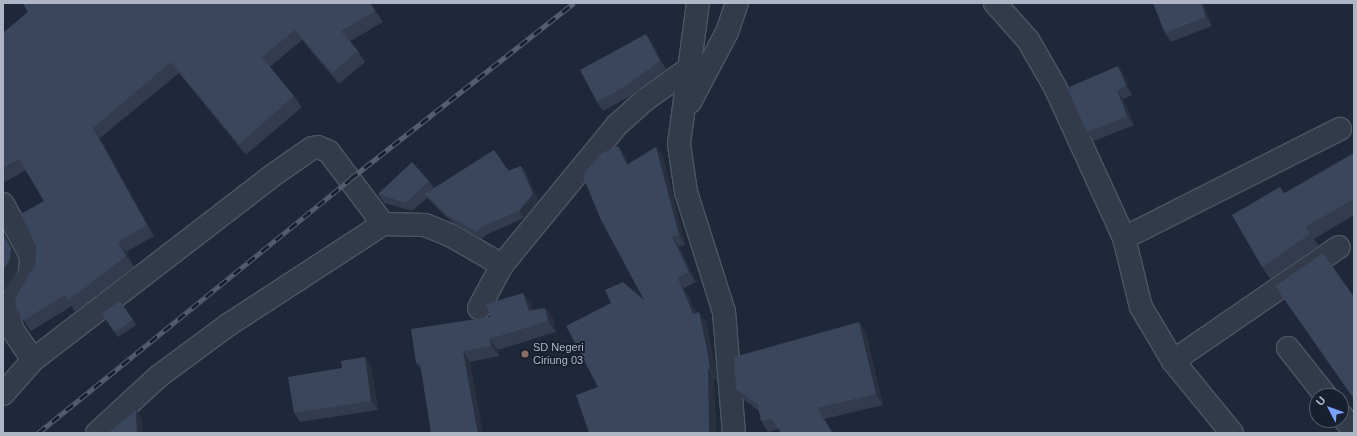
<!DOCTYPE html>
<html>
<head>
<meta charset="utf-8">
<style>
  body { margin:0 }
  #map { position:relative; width:1357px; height:436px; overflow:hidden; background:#1f283a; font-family:Arial,sans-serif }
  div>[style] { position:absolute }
  .roads { filter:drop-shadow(1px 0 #4d5565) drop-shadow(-1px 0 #4d5565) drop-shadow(0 1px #4d5565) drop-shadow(0 -1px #4d5565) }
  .minor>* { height:22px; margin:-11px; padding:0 11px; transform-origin:11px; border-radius:11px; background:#333b4b }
  .rail>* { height:4.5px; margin-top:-2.25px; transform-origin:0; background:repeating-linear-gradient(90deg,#18202f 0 9px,#545e72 0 18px); box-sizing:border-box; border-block:1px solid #545e72 }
  .wall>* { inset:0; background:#323c4e; transform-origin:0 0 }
  .shaded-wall>* { inset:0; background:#293140 }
  .building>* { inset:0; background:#3a465b; transform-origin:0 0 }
  .dots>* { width:11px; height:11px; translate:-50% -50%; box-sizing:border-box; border:2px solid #18202f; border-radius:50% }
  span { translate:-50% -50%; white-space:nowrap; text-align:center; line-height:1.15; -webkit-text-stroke:4px #18202f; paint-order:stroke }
  .poi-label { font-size:11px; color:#adb5c7 }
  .left { translate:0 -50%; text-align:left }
  .frame { position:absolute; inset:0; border:4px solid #adb5c7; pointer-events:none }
  .north { position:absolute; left:1309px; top:388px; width:40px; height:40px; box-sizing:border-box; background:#18202f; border:1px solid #545c6c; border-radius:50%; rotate:311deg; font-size:11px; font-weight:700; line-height:16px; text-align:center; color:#adb5c7 }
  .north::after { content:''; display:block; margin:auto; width:14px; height:18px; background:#7aa2ff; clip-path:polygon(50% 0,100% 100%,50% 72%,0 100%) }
</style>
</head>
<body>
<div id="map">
  <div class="roads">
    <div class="minor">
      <i style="left:698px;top:3px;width:142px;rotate:97.7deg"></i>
      <i style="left:679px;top:144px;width:49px;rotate:81.7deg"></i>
      <i style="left:686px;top:192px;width:126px;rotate:72.4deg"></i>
      <i style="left:724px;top:312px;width:121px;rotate:85.3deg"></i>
      <i style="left:995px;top:3px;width:50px;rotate:48.3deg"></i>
      <i style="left:1028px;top:40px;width:54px;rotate:60.1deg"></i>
      <i style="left:1055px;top:87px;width:166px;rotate:65.4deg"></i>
      <i style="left:1124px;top:238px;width:71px;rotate:76.2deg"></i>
      <i style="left:1141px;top:307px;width:63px;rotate:59.3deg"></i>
      <i style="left:1173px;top:361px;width:93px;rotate:50.7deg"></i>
      <i style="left:690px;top:102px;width:79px;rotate:-62.1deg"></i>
      <i style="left:727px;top:32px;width:31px;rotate:-71deg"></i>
      <i style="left:3px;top:204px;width:59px;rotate:61.7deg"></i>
      <i style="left:31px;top:256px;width:19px;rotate:93deg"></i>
      <i style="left:30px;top:275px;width:16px;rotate:133deg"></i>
      <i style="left:19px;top:287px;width:26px;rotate:115deg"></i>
      <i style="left:8px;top:311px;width:18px;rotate:77deg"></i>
      <i style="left:12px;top:329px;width:37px;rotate:56deg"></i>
      <i style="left:1124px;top:238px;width:242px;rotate:-26.8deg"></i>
      <i style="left:479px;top:308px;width:49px;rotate:-61.9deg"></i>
      <i style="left:502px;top:265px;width:181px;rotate:-50.6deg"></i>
      <i style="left:617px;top:125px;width:38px;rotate:-42deg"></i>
      <i style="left:645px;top:100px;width:57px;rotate:-35.7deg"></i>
      <i style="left:1288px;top:348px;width:61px;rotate:51.6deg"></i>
      <i style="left:1173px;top:361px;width:201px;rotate:-34.5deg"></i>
      <i style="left:3px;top:394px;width:45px;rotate:-48.6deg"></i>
      <i style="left:33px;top:360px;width:298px;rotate:-37.6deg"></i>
      <i style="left:269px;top:178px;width:52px;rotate:-34.9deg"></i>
      <i style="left:312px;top:148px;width:6px;rotate:-9deg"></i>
      <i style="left:318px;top:147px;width:12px;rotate:24deg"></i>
      <i style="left:329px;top:152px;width:90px;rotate:53.1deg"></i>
      <i style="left:1341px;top:415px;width:21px;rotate:51deg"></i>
      <i style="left:97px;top:433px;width:84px;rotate:-42.6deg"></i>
      <i style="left:159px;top:376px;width:86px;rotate:-36.5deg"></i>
      <i style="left:228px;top:325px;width:185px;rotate:-33.1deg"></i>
      <i style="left:383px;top:224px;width:42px;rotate:1.4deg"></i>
      <i style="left:425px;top:225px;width:27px;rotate:22deg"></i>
      <i style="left:450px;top:235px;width:60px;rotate:30deg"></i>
    </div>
  </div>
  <div class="rail">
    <i style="left:38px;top:433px;width:402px;rotate:-39.1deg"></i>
    <i style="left:350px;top:179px;width:285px;rotate:-38.2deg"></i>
  </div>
  <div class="wall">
    <i style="clip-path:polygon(23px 3px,371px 3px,383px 22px,349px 42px,358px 51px,365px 62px,339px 84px,302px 40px,270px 67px,294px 96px,302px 107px,246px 155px,179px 73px,100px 138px,154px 236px,126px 252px,134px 267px,75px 312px,72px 306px,31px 331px,16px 309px,35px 265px,44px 201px,26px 170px,3px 183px,3px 33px,28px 12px)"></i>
    <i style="clip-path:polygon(1153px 3px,1203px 3px,1212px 26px,1171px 42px,1165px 33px)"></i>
    <i style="clip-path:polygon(646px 34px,652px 43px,666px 69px,632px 95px,603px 111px,597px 102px)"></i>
    <i style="clip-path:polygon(1118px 66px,1124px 75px,1132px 95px,1123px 99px,1134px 125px,1094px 141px,1087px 132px)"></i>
    <i style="clip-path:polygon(618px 146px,625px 156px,628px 164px,656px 147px,663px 157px,685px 245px,679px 246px,696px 282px,684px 288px,696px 313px,699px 312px,706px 322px,714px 360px,717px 380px,714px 378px,716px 433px,589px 433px,598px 387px,644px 300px)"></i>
    <i style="clip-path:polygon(494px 150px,509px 171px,521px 166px,526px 173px,538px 201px,524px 218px,486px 235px,482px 239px,453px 223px,430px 201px,427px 198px,412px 211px,384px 203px,378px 194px,429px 181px,434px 188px)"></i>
    <i style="clip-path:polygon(1354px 153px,1354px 215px,1314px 239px,1319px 246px,1270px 279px,1262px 267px,1280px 187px,1284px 193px)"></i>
    <i style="left:120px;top:301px;width:29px;height:22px;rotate:56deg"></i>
    <i style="clip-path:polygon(530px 303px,533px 310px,545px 308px,553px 318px,556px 332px,498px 350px,499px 356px,470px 362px,421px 369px,416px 363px,490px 317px)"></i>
    <i style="clip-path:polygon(859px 322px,866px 333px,883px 405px,824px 419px,833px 433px,781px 433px,779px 429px,768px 432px,761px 421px,759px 411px,744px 400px,736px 389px)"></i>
    <i style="clip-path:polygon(365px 357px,371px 366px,378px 410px,300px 422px,294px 413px,342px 368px)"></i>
  </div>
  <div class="shaded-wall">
    <i style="clip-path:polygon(370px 3px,371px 3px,383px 22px,375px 11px)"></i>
    <i style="clip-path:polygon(1201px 3px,1203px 3px,1212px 26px,1206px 17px)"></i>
    <i style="clip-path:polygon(646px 34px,652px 43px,666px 69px,660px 61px)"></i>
    <i style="clip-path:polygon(1118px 66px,1124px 75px,1132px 95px,1126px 86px)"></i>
    <i style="clip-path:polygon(1117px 90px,1123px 99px,1134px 125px,1127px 116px)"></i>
    <i style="clip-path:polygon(93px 128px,100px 138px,154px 236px,147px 225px)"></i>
    <i style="clip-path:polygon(618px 146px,625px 156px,633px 174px,627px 165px)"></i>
    <i style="clip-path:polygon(656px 147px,663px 157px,685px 245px,679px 235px)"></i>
    <i style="clip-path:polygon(521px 166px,526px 173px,538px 201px,524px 218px,519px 211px)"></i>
    <i style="clip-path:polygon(3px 231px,18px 259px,18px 270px,3px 293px)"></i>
    <i style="clip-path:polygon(672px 236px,679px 246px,696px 282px,689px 272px)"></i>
    <i style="clip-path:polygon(118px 242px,126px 252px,134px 267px,126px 256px)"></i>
    <i style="clip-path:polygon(678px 278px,684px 288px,700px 323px,693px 314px)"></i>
    <i style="clip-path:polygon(523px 293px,530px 303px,536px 321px,529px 311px)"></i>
    <i style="clip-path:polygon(545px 308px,553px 318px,556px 332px,548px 321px)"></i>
    <i style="clip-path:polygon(699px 312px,706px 322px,714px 360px,717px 380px,710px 370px)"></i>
    <i style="clip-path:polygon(859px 322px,866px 333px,883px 405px,876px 394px)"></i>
    <i style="clip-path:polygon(490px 339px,498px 350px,499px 356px,491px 346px)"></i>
    <i style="clip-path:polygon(463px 351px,470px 362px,483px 433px,478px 433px)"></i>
    <i style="clip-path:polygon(365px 357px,371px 366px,378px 410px,371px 401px)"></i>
    <i style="clip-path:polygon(708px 368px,714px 378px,716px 433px,709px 433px)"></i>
    <i style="clip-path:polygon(136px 410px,142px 418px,143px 433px,137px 433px)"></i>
  </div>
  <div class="building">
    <i style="clip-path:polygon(23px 3px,370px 3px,375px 11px,341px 31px,358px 51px,332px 73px,295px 30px,262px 57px,294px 96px,239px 144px,171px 62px,93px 128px,147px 225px,118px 242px,126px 256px,68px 301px,65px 295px,24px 320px,16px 309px,15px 298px,35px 265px,36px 246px,21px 214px,44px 201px,19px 159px,3px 168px,3px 33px,28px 12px)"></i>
    <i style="clip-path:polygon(1153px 3px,1201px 3px,1206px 17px,1165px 33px)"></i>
    <i style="clip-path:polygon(646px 34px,660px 61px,626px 86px,597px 102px,580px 70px)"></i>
    <i style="clip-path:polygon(1118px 66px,1126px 86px,1117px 90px,1127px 116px,1087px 132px,1067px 88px)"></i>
    <i style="clip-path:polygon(618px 146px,627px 165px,656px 147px,679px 235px,672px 236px,689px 272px,678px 278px,693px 314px,699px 312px,707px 350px,710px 370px,708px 368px,709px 433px,589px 433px,576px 395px,598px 387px,566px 326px,611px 303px,605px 290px,623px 282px,644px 300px,601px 220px,584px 179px,584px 173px,602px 153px)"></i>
    <i style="clip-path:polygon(494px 150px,508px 171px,521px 166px,533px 194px,519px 211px,481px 227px,477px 232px,448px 216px,425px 194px)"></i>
    <i style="clip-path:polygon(1354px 153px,1354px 199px,1305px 227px,1310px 234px,1262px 267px,1232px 215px,1280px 187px,1284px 194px)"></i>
    <i style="clip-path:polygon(412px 162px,429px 181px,406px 203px,378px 194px)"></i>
    <i style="clip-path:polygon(3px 234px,11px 248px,10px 259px,3px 270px)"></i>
    <i style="clip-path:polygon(1323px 253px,1354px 297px,1354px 399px,1275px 286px)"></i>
    <i style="clip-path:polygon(523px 293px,529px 311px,545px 308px,548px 321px,490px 339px,491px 346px,463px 351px,478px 433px,431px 433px,420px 363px,416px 363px,411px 329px,490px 317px,486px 304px)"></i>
    <i style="left:120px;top:301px;width:23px;height:22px;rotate:56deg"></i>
    <i style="clip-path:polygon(859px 322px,876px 394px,817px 408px,831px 431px,828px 433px,781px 433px,772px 419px,761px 421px,758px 405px,736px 389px,734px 357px)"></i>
    <i style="clip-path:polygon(365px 357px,371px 401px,294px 413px,288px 377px,342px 368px,341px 361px)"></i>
    <i style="clip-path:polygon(136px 410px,137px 433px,108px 433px)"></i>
  </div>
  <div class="dots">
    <i style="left:525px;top:354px;background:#8d6e63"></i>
  </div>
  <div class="poi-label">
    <span class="left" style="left:533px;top:354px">SD Negeri<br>Ciriung 03</span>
  </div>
  <div class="frame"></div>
  <div class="north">U</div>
</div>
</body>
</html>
